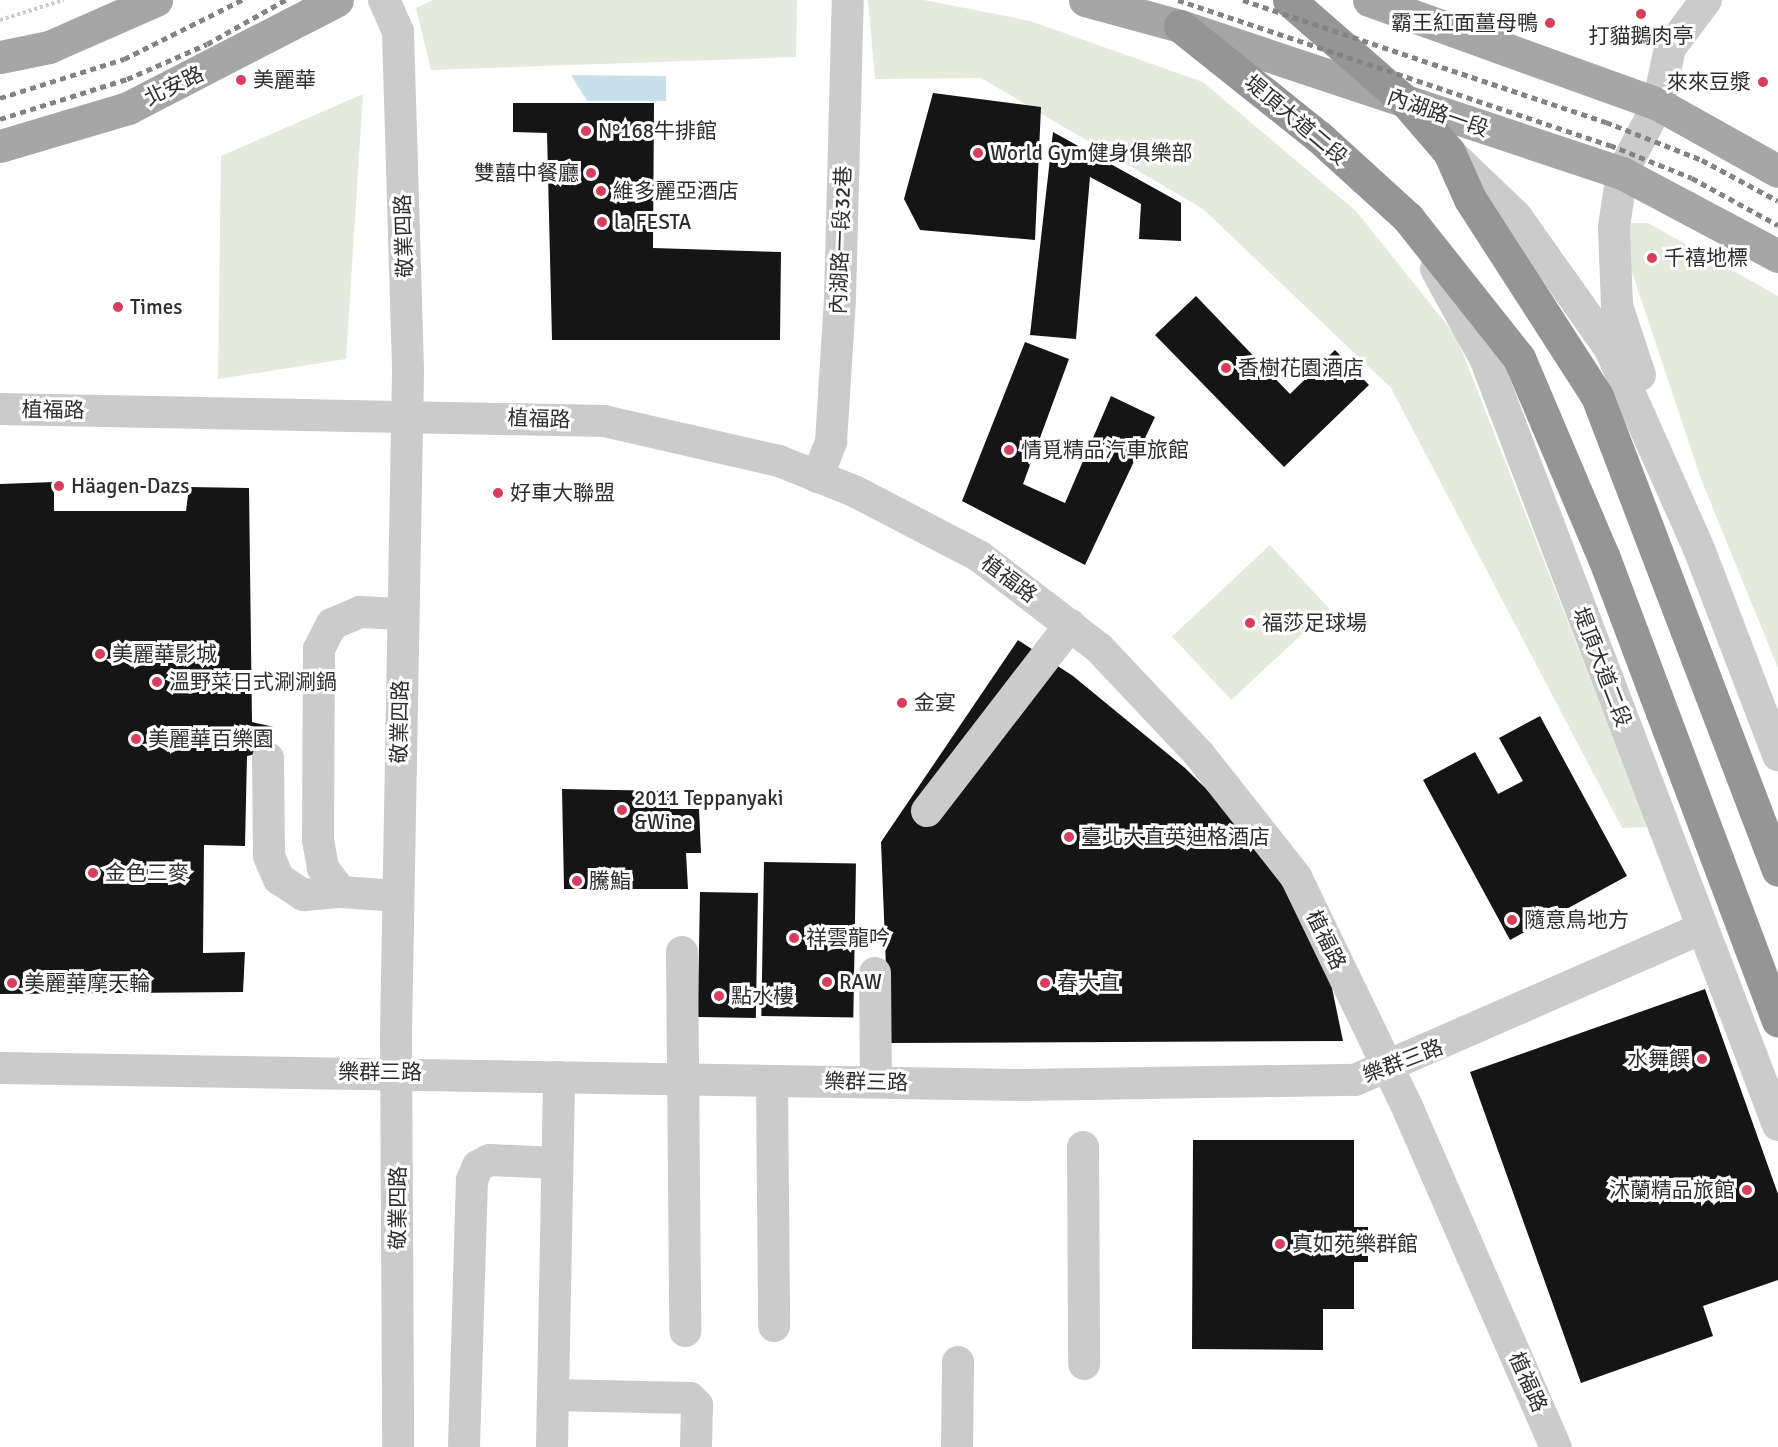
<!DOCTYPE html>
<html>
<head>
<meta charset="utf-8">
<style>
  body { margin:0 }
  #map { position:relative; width:1778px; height:1447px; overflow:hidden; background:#fff; font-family:Signika,"Noto Sans TC",sans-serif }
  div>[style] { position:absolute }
  .green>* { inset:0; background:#e5eadc; transform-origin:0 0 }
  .water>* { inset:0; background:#cae0e8 }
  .building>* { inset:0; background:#151515; transform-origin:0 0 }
  .path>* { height:4px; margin-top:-2px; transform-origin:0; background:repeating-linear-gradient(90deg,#cbcbcb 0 3px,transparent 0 6px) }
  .minor>* { height:32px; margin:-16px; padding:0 16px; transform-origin:16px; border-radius:16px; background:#cbcbcb }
  .major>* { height:33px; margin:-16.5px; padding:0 16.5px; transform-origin:16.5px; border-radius:16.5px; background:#a6a6a6 }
  .highway>* { height:33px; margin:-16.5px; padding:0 16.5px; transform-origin:16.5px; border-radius:16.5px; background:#959595 }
  .rail>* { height:4.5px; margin-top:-2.25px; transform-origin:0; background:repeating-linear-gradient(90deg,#838383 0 6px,transparent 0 10.5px) }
  .dots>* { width:16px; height:16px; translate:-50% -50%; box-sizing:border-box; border:3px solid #fff; border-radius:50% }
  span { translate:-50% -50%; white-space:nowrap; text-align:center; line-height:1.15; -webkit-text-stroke:6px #fff; paint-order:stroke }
  .poi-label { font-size:21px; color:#2e2e2e }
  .right { translate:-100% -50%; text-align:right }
  .left { translate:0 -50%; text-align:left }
  .street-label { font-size:21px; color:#2e2e2e }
</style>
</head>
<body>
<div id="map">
  <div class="green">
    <i style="clip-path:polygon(433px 0,797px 0,796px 57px,431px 70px,416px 8px)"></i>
    <i style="clip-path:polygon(868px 0,924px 0,1030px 21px,1203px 82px,1356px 211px,1456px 336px,1648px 827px,1622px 828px,1391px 388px,1203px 209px,981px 78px,875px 79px)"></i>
    <i style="clip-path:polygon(363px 94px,346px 359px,218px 379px,221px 156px)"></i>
    <i style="clip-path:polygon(1628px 223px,1648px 223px,1778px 296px,1778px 668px,1701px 479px,1624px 248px)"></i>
    <i style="left:1270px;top:545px;width:87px;height:134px;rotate:47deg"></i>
  </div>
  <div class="water">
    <i style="clip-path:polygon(571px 75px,666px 76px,666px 101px,587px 101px)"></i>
  </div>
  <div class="building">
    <i style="clip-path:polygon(933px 93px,1041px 107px,1035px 240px,920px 230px,904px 199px)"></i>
    <i style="clip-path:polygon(513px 103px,654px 103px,653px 248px,781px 252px,780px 340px,552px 340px,547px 133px,513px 132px)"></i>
    <i style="clip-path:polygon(1053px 132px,1181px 203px,1181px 241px,1139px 239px,1141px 204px,1090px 177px,1076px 339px,1030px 335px)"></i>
    <i style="clip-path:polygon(1196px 296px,1290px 394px,1335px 350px,1369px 385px,1284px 467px,1155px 335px)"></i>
    <i style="clip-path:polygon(1025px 342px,1069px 359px,1023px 484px,1065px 503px,1111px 396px,1155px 417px,1085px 565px,962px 501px)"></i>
    <i style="clip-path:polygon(54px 482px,54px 511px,186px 511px,189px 487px,249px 488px,252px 722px,274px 727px,270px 751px,247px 756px,245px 846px,204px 845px,203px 953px,245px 952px,243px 992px,0 994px,0 484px)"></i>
    <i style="clip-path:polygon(1018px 640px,1073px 676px,1185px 768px,1250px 832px,1294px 889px,1328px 969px,1343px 1041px,889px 1043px,881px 842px)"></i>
    <i style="clip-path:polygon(1540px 716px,1627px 876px,1510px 940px,1423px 780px,1475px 752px,1498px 794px,1523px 781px,1499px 738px)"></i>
    <i style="clip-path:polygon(562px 789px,669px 791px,670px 809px,699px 809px,701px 853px,686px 853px,688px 889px,564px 889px)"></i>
    <i style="left:764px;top:862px;width:92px;height:154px;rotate:1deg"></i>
    <i style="left:700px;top:892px;width:58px;height:125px;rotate:1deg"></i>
    <i style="clip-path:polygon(1705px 989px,1778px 1194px,1778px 1280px,1703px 1306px,1713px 1336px,1581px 1383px,1470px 1072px)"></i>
    <i style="clip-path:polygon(1193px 1140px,1354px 1140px,1354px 1227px,1368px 1227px,1368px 1262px,1354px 1262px,1354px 1309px,1323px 1309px,1323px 1350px,1192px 1349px)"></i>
  </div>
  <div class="path">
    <i style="left:0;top:20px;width:67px;rotate:-17.4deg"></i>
  </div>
  <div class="minor">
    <i style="left:384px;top:0;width:35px;rotate:66deg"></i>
    <i style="left:398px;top:32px;width:341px;rotate:88.3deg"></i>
    <i style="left:408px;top:373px;width:661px;rotate:91.04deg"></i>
    <i style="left:396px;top:1034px;width:413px;rotate:89.7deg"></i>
    <i style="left:1449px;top:152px;width:93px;rotate:43.7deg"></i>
    <i style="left:1516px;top:216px;width:163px;rotate:54.7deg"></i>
    <i style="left:1610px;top:349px;width:219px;rotate:66deg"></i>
    <i style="left:1699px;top:549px;width:221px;rotate:69deg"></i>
    <i style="left:1436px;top:269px;width:102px;rotate:61.2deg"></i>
    <i style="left:1485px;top:358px;width:821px;rotate:69.09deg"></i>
    <i style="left:1640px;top:375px;width:73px;rotate:-108.4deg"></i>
    <i style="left:1617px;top:306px;width:79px;rotate:-92.2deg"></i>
    <i style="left:1614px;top:227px;width:55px;rotate:-81.6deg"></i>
    <i style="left:1622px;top:173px;width:78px;rotate:-62.4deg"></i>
    <i style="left:1658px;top:104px;width:57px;rotate:-77.9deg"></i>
    <i style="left:1670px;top:48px;width:60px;rotate:-53.1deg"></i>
    <i style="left:0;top:409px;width:604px;rotate:1.14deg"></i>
    <i style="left:604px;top:421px;width:180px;rotate:12.9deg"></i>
    <i style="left:779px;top:461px;width:81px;rotate:21.8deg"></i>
    <i style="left:854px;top:491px;width:141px;rotate:27.5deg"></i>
    <i style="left:979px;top:556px;width:151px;rotate:37.5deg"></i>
    <i style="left:1099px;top:648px;width:146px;rotate:46.7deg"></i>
    <i style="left:1199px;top:754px;width:157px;rotate:51.7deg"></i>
    <i style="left:1296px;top:877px;width:258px;rotate:64.2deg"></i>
    <i style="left:1408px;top:1109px;width:369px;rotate:66.4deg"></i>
    <i style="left:817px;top:477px;width:38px;rotate:-68deg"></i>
    <i style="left:831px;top:442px;width:145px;rotate:-86.4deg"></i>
    <i style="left:840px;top:297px;width:297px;rotate:-88.5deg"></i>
    <i style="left:268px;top:758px;width:98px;rotate:89.4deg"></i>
    <i style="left:269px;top:856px;width:25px;rotate:67deg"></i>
    <i style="left:279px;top:879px;width:30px;rotate:33deg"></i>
    <i style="left:304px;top:895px;width:37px;rotate:-5deg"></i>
    <i style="left:927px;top:811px;width:235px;rotate:-52.4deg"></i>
    <i style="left:398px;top:896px;width:57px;rotate:-176deg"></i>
    <i style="left:341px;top:892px;width:30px;rotate:-127deg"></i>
    <i style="left:323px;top:868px;width:27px;rotate:-100deg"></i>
    <i style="left:318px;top:841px;width:192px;rotate:-89.7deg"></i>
    <i style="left:319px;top:649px;width:28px;rotate:-63deg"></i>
    <i style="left:332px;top:624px;width:30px;rotate:-23deg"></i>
    <i style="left:360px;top:612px;width:41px;rotate:2.8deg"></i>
    <i style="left:682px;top:952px;width:379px;rotate:89.5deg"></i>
    <i style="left:875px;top:973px;width:109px;rotate:89.5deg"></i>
    <i style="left:0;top:1068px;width:1024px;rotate:0.95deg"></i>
    <i style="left:1024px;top:1085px;width:331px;rotate:-0.9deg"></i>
    <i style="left:1355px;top:1080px;width:378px;rotate:-23.6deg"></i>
    <i style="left:772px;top:1081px;width:245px;rotate:89.5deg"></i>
    <i style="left:1083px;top:1147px;width:217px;rotate:89.7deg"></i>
    <i style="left:553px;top:1395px;width:137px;rotate:1.3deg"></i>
    <i style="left:690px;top:1398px;width:10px;rotate:45deg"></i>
    <i style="left:697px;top:1405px;width:42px;rotate:91.4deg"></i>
    <i style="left:464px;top:1447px;width:267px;rotate:-88.3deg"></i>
    <i style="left:472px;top:1180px;width:15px;rotate:-67deg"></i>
    <i style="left:478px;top:1166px;width:13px;rotate:-27deg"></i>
    <i style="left:490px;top:1160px;width:67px;rotate:2.6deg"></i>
    <i style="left:552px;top:1447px;width:370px;rotate:-88.9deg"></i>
    <i style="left:957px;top:1447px;width:85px;rotate:-89.3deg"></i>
  </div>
  <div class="major">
    <i style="left:1085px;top:0;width:98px;rotate:15.3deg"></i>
    <i style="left:1180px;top:26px;width:466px;rotate:18.4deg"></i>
    <i style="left:1622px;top:173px;width:177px;rotate:28deg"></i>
    <i style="left:1369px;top:0;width:307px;rotate:19.8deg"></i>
    <i style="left:1658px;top:104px;width:137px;rotate:29.2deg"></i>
    <i style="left:0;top:57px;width:50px;rotate:-11.5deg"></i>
    <i style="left:49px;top:47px;width:117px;rotate:-23.7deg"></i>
    <i style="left:0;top:146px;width:134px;rotate:-16.5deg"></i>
    <i style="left:128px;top:108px;width:235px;rotate:-27.3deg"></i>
  </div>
  <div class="highway">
    <i style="left:1289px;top:0;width:155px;rotate:41.1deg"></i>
    <i style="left:1406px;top:102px;width:66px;rotate:49.3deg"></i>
    <i style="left:1449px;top:152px;width:51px;rotate:65.9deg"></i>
    <i style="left:1470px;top:199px;width:234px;rotate:57.2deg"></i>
    <i style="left:1597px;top:396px;width:507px;rotate:69.1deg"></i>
    <i style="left:1180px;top:26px;width:176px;rotate:38.6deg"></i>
    <i style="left:1318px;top:136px;width:122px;rotate:42.3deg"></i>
    <i style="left:1408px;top:218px;width:179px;rotate:51.6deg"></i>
    <i style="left:1519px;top:358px;width:217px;rotate:67deg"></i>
    <i style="left:1604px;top:558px;width:494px;rotate:69.4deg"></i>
  </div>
  <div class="rail">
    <i style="left:1178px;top:0;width:456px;rotate:18.6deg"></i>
    <i style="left:1610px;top:145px;width:88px;rotate:21.9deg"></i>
    <i style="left:1692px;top:178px;width:98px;rotate:28.7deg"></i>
    <i style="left:1243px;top:0;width:383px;rotate:18.6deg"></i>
    <i style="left:1606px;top:122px;width:103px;rotate:21.6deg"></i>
    <i style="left:1702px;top:160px;width:86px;rotate:28.3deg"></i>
    <i style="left:0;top:98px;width:130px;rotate:-17.5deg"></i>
    <i style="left:124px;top:59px;width:132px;rotate:-26.6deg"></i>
    <i style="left:0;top:119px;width:133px;rotate:-17.5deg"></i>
    <i style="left:127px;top:79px;width:87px;rotate:-23.6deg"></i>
    <i style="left:207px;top:44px;width:90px;rotate:-29.4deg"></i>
  </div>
  <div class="dots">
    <i style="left:1641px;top:14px;background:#d73d5c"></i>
    <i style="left:1550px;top:23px;background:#d73d5c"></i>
    <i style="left:241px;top:80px;background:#d73d5c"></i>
    <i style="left:1763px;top:82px;background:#d73d5c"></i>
    <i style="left:586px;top:131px;background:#d73d5c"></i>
    <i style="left:978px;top:153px;background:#d73d5c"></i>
    <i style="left:591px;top:173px;background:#d73d5c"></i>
    <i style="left:601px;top:191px;background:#d73d5c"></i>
    <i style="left:602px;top:222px;background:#d73d5c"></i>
    <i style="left:1652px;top:258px;background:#d73d5c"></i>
    <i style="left:118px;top:307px;background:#d73d5c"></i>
    <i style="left:1226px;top:368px;background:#d73d5c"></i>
    <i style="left:1009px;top:450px;background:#d73d5c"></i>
    <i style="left:59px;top:486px;background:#d73d5c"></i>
    <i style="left:498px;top:493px;background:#d73d5c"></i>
    <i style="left:1250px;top:623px;background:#d73d5c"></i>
    <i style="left:100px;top:654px;background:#d73d5c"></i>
    <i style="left:157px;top:682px;background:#d73d5c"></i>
    <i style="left:902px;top:703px;background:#d73d5c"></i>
    <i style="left:136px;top:739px;background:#d73d5c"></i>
    <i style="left:622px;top:810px;background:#d73d5c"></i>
    <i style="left:1069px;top:837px;background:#d73d5c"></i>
    <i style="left:93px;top:873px;background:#d73d5c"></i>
    <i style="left:577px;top:881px;background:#d73d5c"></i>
    <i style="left:1512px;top:920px;background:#d73d5c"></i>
    <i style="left:794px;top:938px;background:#d73d5c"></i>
    <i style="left:827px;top:982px;background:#d73d5c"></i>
    <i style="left:12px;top:983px;background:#d73d5c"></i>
    <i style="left:1045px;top:983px;background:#d73d5c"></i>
    <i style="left:719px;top:996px;background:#d73d5c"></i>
    <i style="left:1702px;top:1059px;background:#d73d5c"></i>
    <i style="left:1747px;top:1190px;background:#d73d5c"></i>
    <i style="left:1280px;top:1244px;background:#d73d5c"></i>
  </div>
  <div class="poi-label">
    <span class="right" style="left:1538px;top:23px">霸王紅面薑母鴨</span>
    <span style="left:1641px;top:36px">打貓鵝肉亭</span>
    <span class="left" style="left:253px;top:80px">美麗華</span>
    <span class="right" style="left:1751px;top:82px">來來豆漿</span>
    <span class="left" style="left:598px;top:131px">N°168牛排館</span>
    <span class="left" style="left:990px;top:153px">World Gym健身俱樂部</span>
    <span class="right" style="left:579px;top:173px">雙囍中餐廳</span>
    <span class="left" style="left:613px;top:191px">維多麗亞酒店</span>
    <span class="left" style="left:614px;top:222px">la FESTA</span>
    <span class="left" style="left:1664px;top:258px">千禧地標</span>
    <span class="left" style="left:130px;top:307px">Times</span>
    <span class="left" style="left:1238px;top:368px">香樹花園酒店</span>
    <span class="left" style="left:1021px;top:450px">情覓精品汽車旅館</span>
    <span class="left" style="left:71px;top:486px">Häagen-Dazs</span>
    <span class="left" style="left:510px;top:493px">好車大聯盟</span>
    <span class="left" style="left:1262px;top:623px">福莎足球場</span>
    <span class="left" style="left:112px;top:654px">美麗華影城</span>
    <span class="left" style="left:169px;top:682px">溫野菜日式涮涮鍋</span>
    <span class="left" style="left:914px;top:703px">金宴</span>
    <span class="left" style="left:148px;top:739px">美麗華百樂園</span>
    <span class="left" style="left:634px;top:810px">2011 Teppanyaki<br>&amp;Wine</span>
    <span class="left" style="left:1081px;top:837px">臺北大直英迪格酒店</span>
    <span class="left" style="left:105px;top:873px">金色三麥</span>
    <span class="left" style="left:589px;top:881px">騰鮨</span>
    <span class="left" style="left:1524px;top:920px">隨意鳥地方</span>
    <span class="left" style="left:806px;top:938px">祥雲龍吟</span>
    <span class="left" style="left:839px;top:982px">RAW</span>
    <span class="left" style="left:24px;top:983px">美麗華摩天輪</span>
    <span class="left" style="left:1057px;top:983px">春大直</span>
    <span class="left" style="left:731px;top:996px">點水樓</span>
    <span class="right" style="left:1690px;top:1059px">水舞饌</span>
    <span class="right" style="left:1735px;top:1190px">沐蘭精品旅館</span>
    <span class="left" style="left:1292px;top:1244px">真如苑樂群館</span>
  </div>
  <div class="street-label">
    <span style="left:174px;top:86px;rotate:-26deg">北安路</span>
    <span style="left:1438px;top:113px;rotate:19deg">內湖路一段</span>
    <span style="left:1296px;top:120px;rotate:40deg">堤頂大道二段</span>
    <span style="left:404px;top:236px;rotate:-92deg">敬業四路</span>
    <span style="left:841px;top:240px;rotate:-88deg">內湖路一段32巷</span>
    <span style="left:53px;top:410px;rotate:1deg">植福路</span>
    <span style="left:539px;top:419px;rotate:2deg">植福路</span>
    <span style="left:1009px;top:579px;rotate:37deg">植福路</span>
    <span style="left:1602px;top:667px;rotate:69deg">堤頂大道二段</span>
    <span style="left:400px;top:722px;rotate:-89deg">敬業四路</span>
    <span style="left:1326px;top:940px;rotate:64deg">植福路</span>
    <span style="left:1403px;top:1061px;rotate:-21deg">樂群三路</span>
    <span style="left:380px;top:1072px">樂群三路</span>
    <span style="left:866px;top:1082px;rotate:1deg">樂群三路</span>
    <span style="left:398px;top:1208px;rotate:-90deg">敬業四路</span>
    <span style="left:1528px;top:1382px;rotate:66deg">植福路</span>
  </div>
</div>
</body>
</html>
